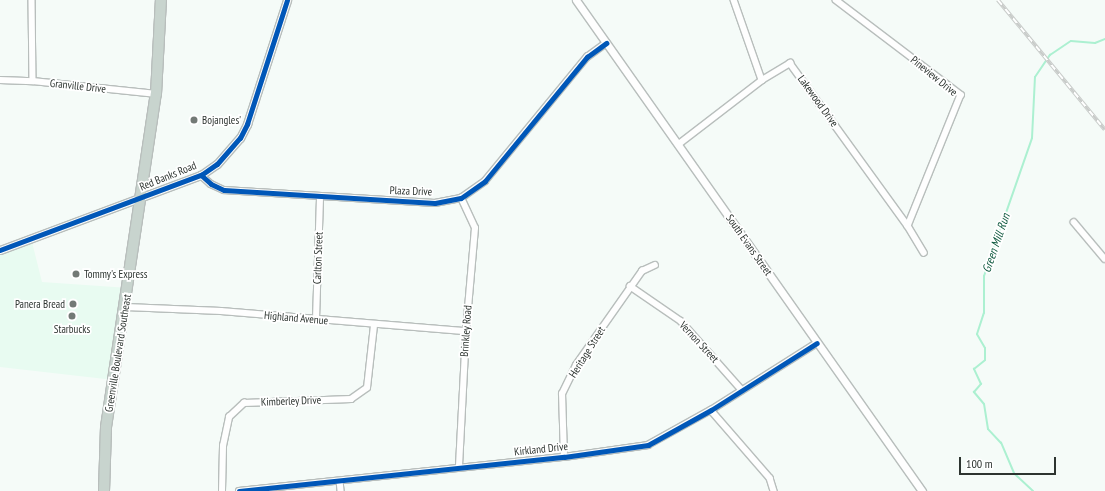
<!DOCTYPE html>
<html>
<head>
<meta charset="utf-8">
<style>
  body { margin:0 }
  #map { position:relative; width:1105px; height:491px; overflow:hidden; background:#f5fbf8; font-family:"PT Sans Narrow",sans-serif }
  div>[style] { position:absolute }
  .built>* { inset:0; background:#e8fbf1 }
  .stream>* { height:2px; margin:-1px; padding:0 1px; transform-origin:1px; border-radius:1px; background:#acf0d1 }
  .roads { filter:drop-shadow(1px 0 #b8bebc) drop-shadow(-1px 0 #b8bebc) drop-shadow(0 1px #b8bebc) drop-shadow(0 -1px #b8bebc) }
  .street>* { height:5.5px; margin:-2.75px; padding:0 2.75px; transform-origin:2.75px; border-radius:2.75px; background:#fefefe }
  .secondary>* { height:7px; margin:-3.5px; padding:0 3.5px; transform-origin:3.5px; border-radius:3.5px; background:#fefefe }
  .highway>* { height:10px; margin:-5px; padding:0 5px; transform-origin:5px; border-radius:5px; background:#c8d4ce }
  .rail>* { height:3.5px; margin-top:-1.75px; transform-origin:0; background:repeating-linear-gradient(90deg,#fff 0 6px,#c8cbc9 0 12px); box-sizing:border-box; border-block:1px solid #c8cbc9 }
  .cycleway>* { height:5px; margin:-2.5px; padding:0 2.5px; transform-origin:2.5px; border-radius:2.5px; background:#0057b8 }
  .dots>* { width:11px; height:11px; translate:-50% -50%; box-sizing:border-box; border:2px solid #fff; border-radius:50% }
  span { translate:-50% -50%; white-space:nowrap; text-align:center; line-height:1.15; -webkit-text-stroke:3.5px #fff; paint-order:stroke }
  .street-label { font-size:11px; color:#2d3430 }
  .poi-label { font-size:11px; color:#2d3430 }
  .left { translate:0 -50%; text-align:left }
  .right { translate:-100% -50%; text-align:right }
  .water-label { font-size:12px; color:#0d583d; font-style:italic }
  .scale { position:absolute; left:959px; top:457px; width:97px; height:18px; box-sizing:border-box; border:2px solid #2d3430; border-top:0; padding-left:5px; font-size:12px; line-height:14px; white-space:nowrap; color:#2d3430; -webkit-text-stroke:3px #fff; paint-order:stroke }
</style>
</head>
<body>
<div id="map">
  <div class="built">
    <i style="clip-path:polygon(31px 238px,42px 282px,129px 288px,114px 380px,0 367px,0 250px)"></i>
  </div>
  <div class="stream">
    <i style="left:1033px;top:491px;width:26px;rotate:-137deg"></i>
    <i style="left:1014px;top:473px;width:33px;rotate:-113deg"></i>
    <i style="left:1001px;top:443px;width:19px;rotate:-133deg"></i>
    <i style="left:988px;top:429px;width:25px;rotate:-99deg"></i>
    <i style="left:984px;top:404px;width:16px;rotate:-130deg"></i>
    <i style="left:974px;top:392px;width:11px;rotate:-49deg"></i>
    <i style="left:981px;top:384px;width:17px;rotate:-115deg"></i>
    <i style="left:974px;top:369px;width:14px;rotate:-39deg"></i>
    <i style="left:985px;top:360px;width:12px;rotate:-90deg"></i>
    <i style="left:985px;top:348px;width:16px;rotate:-120deg"></i>
    <i style="left:977px;top:334px;width:22px;rotate:-72deg"></i>
    <i style="left:984px;top:313px;width:37px;rotate:-90deg"></i>
    <i style="left:984px;top:276px;width:146px;rotate:-70.8deg"></i>
    <i style="left:1032px;top:138px;width:61px;rotate:-87.2deg"></i>
    <i style="left:1035px;top:77px;width:27px;rotate:-56deg"></i>
    <i style="left:1050px;top:55px;width:25px;rotate:-34deg"></i>
    <i style="left:1071px;top:41px;width:24px;rotate:5deg"></i>
    <i style="left:1095px;top:43px;width:11px;rotate:-22deg"></i>
  </div>
  <div class="roads">
    <div class="street">
      <i style="left:32px;top:0;width:81px;rotate:89.3deg"></i>
      <i style="left:734px;top:0;width:85px;rotate:70.7deg"></i>
      <i style="left:836px;top:0;width:157px;rotate:37.2deg"></i>
      <i style="left:961px;top:95px;width:141px;rotate:112deg"></i>
      <i style="left:0;top:80px;width:33px;rotate:2deg"></i>
      <i style="left:33px;top:81px;width:124px;rotate:6deg"></i>
      <i style="left:679px;top:144px;width:105px;rotate:-37.6deg"></i>
      <i style="left:762px;top:80px;width:33px;rotate:-31deg"></i>
      <i style="left:790px;top:63px;width:201px;rotate:54.1deg"></i>
      <i style="left:908px;top:226px;width:31px;rotate:59deg"></i>
      <i style="left:201px;top:175px;width:13px;rotate:42deg"></i>
      <i style="left:211px;top:184px;width:14px;rotate:25deg"></i>
      <i style="left:224px;top:190px;width:211px;rotate:3.5deg"></i>
      <i style="left:435px;top:203px;width:26px;rotate:-11deg"></i>
      <i style="left:461px;top:198px;width:29px;rotate:-35deg"></i>
      <i style="left:485px;top:181px;width:161px;rotate:-50.6deg"></i>
      <i style="left:587px;top:57px;width:24px;rotate:-36deg"></i>
      <i style="left:1074px;top:222px;width:48px;rotate:50deg"></i>
      <i style="left:630px;top:286px;width:62px;rotate:34.5deg"></i>
      <i style="left:681px;top:321px;width:92px;rotate:48.5deg"></i>
      <i style="left:126px;top:307px;width:95px;rotate:2.4deg"></i>
      <i style="left:221px;top:311px;width:246px;rotate:4.7deg"></i>
      <i style="left:316px;top:319px;width:122px;rotate:-88.1deg"></i>
      <i style="left:711px;top:410px;width:90px;rotate:49.1deg"></i>
      <i style="left:770px;top:478px;width:14px;rotate:73deg"></i>
      <i style="left:564px;top:457px;width:63px;rotate:-91.8deg"></i>
      <i style="left:562px;top:394px;width:32px;rotate:-64deg"></i>
      <i style="left:576px;top:365px;width:115px;rotate:-54.9deg"></i>
      <i style="left:642px;top:271px;width:14px;rotate:-25deg"></i>
      <i style="left:459px;top:466px;width:135px;rotate:-87deg"></i>
      <i style="left:466px;top:331px;width:103px;rotate:-85deg"></i>
      <i style="left:475px;top:228px;width:33px;rotate:-115deg"></i>
      <i style="left:340px;top:481px;width:10px;rotate:84deg"></i>
      <i style="left:222px;top:491px;width:45px;rotate:-88.7deg"></i>
      <i style="left:223px;top:446px;width:30px;rotate:-78deg"></i>
      <i style="left:229px;top:417px;width:21px;rotate:-43deg"></i>
      <i style="left:244px;top:403px;width:107px;rotate:-2.1deg"></i>
      <i style="left:351px;top:399px;width:19px;rotate:-35deg"></i>
      <i style="left:367px;top:388px;width:62px;rotate:-83.6deg"></i>
      <i style="left:239px;top:491px;width:327px;rotate:-6deg"></i>
      <i style="left:564px;top:457px;width:85px;rotate:-8.1deg"></i>
      <i style="left:648px;top:445px;width:72px;rotate:-29.1deg"></i>
      <i style="left:711px;top:410px;width:125px;rotate:-32.3deg"></i>
    </div>
    <div class="secondary">
      <i style="left:576px;top:0;width:601px;rotate:54.83deg"></i>
      <i style="left:0;top:250px;width:215px;rotate:-20.5deg"></i>
      <i style="left:201px;top:175px;width:19px;rotate:-35deg"></i>
      <i style="left:217px;top:164px;width:35px;rotate:-49deg"></i>
      <i style="left:240px;top:138px;width:16px;rotate:-63deg"></i>
      <i style="left:247px;top:124px;width:130px;rotate:-72.1deg"></i>
    </div>
    <div class="highway">
      <i style="left:104px;top:491px;width:64px;rotate:-88.2deg"></i>
      <i style="left:106px;top:427px;width:337px;rotate:-81.5deg"></i>
      <i style="left:156px;top:94px;width:94px;rotate:-87deg"></i>
    </div>
  </div>
  <div class="rail">
    <i style="left:998px;top:0;width:168px;rotate:50.5deg"></i>
  </div>
  <div class="cycleway">
    <i style="left:201px;top:175px;width:13px;rotate:42deg"></i>
    <i style="left:211px;top:184px;width:14px;rotate:25deg"></i>
    <i style="left:224px;top:190px;width:211px;rotate:3.5deg"></i>
    <i style="left:435px;top:203px;width:26px;rotate:-11deg"></i>
    <i style="left:461px;top:198px;width:29px;rotate:-35deg"></i>
    <i style="left:485px;top:181px;width:161px;rotate:-50.6deg"></i>
    <i style="left:587px;top:57px;width:24px;rotate:-36deg"></i>
    <i style="left:0;top:250px;width:215px;rotate:-20.5deg"></i>
    <i style="left:201px;top:175px;width:19px;rotate:-35deg"></i>
    <i style="left:217px;top:164px;width:35px;rotate:-49deg"></i>
    <i style="left:240px;top:138px;width:16px;rotate:-63deg"></i>
    <i style="left:247px;top:124px;width:130px;rotate:-72.1deg"></i>
    <i style="left:239px;top:491px;width:327px;rotate:-6deg"></i>
    <i style="left:564px;top:457px;width:85px;rotate:-8.1deg"></i>
    <i style="left:648px;top:445px;width:72px;rotate:-29.1deg"></i>
    <i style="left:711px;top:410px;width:125px;rotate:-32.3deg"></i>
  </div>
  <div class="dots">
    <i style="left:194px;top:120px;background:#737a76"></i>
    <i style="left:76px;top:274px;background:#737a76"></i>
    <i style="left:73px;top:304px;background:#737a76"></i>
    <i style="left:72px;top:316px;background:#737a76"></i>
  </div>
  <div class="street-label">
    <span style="left:934px;top:76px;rotate:39deg">Pineview Drive</span>
    <span style="left:78px;top:86px;rotate:6deg">Granville Drive</span>
    <span style="left:818px;top:101px;rotate:54deg">Lakewood Drive</span>
    <span style="left:168px;top:176px;rotate:-22deg">Red Banks Road</span>
    <span style="left:411px;top:191px;rotate:2deg">Plaza Drive</span>
    <span style="left:749px;top:245px;rotate:55deg">South Evans Street</span>
    <span style="left:318px;top:258px;rotate:-88deg">Carlton Street</span>
    <span style="left:296px;top:318px;rotate:5deg">Highland Avenue</span>
    <span style="left:466px;top:331px;rotate:-86deg">Brinkley Road</span>
    <span style="left:699px;top:342px;rotate:47deg">Vernon Street</span>
    <span style="left:587px;top:352px;rotate:-58deg">Heritage Street</span>
    <span style="left:118px;top:353px;rotate:-81deg">Greenville Boulevard Southeast</span>
    <span style="left:291px;top:401px;rotate:-2deg">Kimberley Drive</span>
    <span style="left:541px;top:449px;rotate:-6deg">Kirkland Drive</span>
  </div>
  <div class="poi-label">
    <span class="left" style="left:202px;top:120px">Bojangles'</span>
    <span class="left" style="left:84px;top:274px">Tommy's Express</span>
    <span class="right" style="left:65px;top:304px">Panera Bread</span>
    <span style="left:72px;top:329px">Starbucks</span>
  </div>
  <div class="water-label">
    <span style="left:996px;top:243px;rotate:-71deg">Green Mill Run</span>
  </div>
  <div class="scale">100 m</div>
</div>
</body>
</html>
